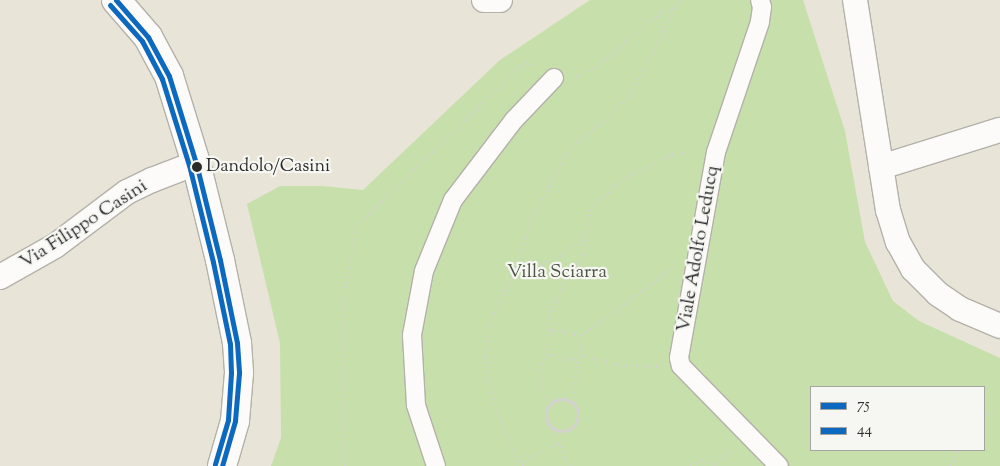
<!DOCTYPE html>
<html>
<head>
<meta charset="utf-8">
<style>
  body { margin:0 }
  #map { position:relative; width:1000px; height:466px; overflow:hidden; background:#e8e5d8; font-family:"Sorts Mill Goudy",serif }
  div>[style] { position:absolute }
  .green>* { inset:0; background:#c6dfab }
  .path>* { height:3px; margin-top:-1.5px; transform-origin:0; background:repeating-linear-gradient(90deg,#d3d2cf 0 1px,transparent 0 5px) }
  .path>.ring { margin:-1.5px; padding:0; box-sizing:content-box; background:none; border:3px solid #d3d2cf; border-radius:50% }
  .roads { filter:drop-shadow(1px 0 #b3b1a9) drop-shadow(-1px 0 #b3b1a9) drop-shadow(0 1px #b3b1a9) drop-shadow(0 -1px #b3b1a9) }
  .pedestrian>* { height:18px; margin:-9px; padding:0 9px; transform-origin:9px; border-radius:9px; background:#fcfbf9 }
  .minor>* { height:24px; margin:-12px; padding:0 12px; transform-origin:12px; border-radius:12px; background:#fcfbf9 }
  .tertiary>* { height:28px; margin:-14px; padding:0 14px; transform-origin:14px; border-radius:14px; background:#fcfbf9 }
  .bus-1>* { height:5px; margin:-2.5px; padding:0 2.5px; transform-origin:2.5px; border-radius:2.5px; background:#0c69bf }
  .bus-2>* { height:5px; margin:-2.5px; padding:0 2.5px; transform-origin:2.5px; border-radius:2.5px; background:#0c69bf }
  .dots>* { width:14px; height:14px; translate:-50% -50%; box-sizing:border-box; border:2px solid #f6f6f2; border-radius:50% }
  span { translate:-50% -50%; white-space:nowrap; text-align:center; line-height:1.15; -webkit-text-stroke:4.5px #f6f6f2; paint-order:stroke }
  .bus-label { font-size:18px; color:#2b2b2b }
  .left { translate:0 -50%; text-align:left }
  .street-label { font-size:19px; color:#2b2b2b }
  .park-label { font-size:19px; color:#4b5742 }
  .legend { position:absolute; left:810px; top:386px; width:175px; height:65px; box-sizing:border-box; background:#f6f6f2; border:1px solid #a5a5a2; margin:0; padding:6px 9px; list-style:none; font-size:15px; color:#2b2b2b }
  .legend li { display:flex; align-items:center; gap:10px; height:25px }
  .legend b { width:25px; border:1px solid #a5a5a2 }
</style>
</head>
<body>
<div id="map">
  <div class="green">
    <i style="clip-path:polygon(evenodd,590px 0,803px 0,845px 131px,865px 242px,893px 301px,919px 321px,1000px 358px,1000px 466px,271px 466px,281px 438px,280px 343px,247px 204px,280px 186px,322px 186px,363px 190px,500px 60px,590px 0,811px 387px,984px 387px,984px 450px,811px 450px,811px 387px)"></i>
  </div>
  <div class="path">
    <i style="left:576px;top:77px;width:25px;rotate:-26deg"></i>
    <i style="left:599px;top:66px;width:66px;rotate:-43.2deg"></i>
    <i style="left:647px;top:21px;width:31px;rotate:-27deg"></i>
    <i style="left:672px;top:266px;width:72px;rotate:140.6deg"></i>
    <i style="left:616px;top:312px;width:43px;rotate:147.4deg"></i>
    <i style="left:580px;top:335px;width:31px;rotate:-169deg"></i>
    <i style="left:550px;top:329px;width:13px;rotate:-94deg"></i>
    <i style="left:549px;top:316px;width:54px;rotate:-65.8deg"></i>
    <i style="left:571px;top:267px;width:7px;rotate:-27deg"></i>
    <i style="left:577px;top:264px;width:11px;rotate:-56deg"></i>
    <i style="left:583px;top:255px;width:46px;rotate:-81.2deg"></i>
    <i style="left:590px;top:210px;width:41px;rotate:-45deg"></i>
    <i style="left:619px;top:181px;width:59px;rotate:-27deg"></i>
    <i style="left:672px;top:154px;width:20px;rotate:-6deg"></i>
    <i style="left:512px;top:277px;width:13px;rotate:-18deg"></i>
    <i style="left:524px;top:273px;width:45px;rotate:-26.6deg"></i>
    <i style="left:564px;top:253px;width:28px;rotate:-39deg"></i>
    <i style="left:550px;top:329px;width:25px;rotate:97deg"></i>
    <i style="left:547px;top:354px;width:19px;rotate:115deg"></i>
    <i style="left:539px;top:371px;width:21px;rotate:85deg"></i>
    <i style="left:541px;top:392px;width:15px;rotate:48deg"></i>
    <i style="left:580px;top:335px;width:20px;rotate:84deg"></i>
    <i style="left:547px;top:354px;width:21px;rotate:14deg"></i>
    <i style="left:567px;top:359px;width:11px;rotate:-5deg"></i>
    <i style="left:578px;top:358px;width:5px;rotate:-37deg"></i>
    <i style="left:582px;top:355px;width:40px;rotate:14.4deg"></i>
    <i style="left:621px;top:365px;width:37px;rotate:2deg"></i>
    <i class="ring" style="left:546px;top:399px;width:29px;height:29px"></i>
    <i style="left:577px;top:407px;width:20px;rotate:-99deg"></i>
    <i style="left:574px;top:387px;width:29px;rotate:-82deg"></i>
    <i style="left:984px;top:417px;width:18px;rotate:-29deg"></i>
    <i style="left:559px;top:442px;width:26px;rotate:67deg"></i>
    <i style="left:521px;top:463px;width:43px;rotate:-28.9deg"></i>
    <i style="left:559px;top:442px;width:16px;rotate:-120deg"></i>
    <i style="left:344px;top:466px;width:164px;rotate:-90.3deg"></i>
    <i style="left:343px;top:302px;width:78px;rotate:-79.7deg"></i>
    <i style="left:357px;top:225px;width:235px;rotate:-44.1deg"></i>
    <i style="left:526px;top:61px;width:9px;rotate:32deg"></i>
    <i style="left:522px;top:466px;width:38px;rotate:-117deg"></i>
    <i style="left:505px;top:432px;width:42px;rotate:-109.3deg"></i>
    <i style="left:491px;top:392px;width:36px;rotate:-99deg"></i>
    <i style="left:485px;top:356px;width:34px;rotate:-82deg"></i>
    <i style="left:490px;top:322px;width:50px;rotate:-63.9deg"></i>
    <i style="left:512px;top:277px;width:58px;rotate:-70.9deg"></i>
    <i style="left:531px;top:222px;width:77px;rotate:-63.1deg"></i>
    <i style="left:566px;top:153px;width:84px;rotate:-41.6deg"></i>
    <i style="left:629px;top:97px;width:39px;rotate:-61deg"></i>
    <i style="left:648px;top:63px;width:62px;rotate:-64.3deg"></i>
    <i style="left:675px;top:7px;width:11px;rotate:-41deg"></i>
    <i style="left:690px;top:466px;width:13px;rotate:-27deg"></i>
    <i style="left:702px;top:460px;width:14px;rotate:25deg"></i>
    <i style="left:715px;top:466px;width:23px;rotate:-45deg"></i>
    <i style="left:951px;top:466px;width:17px;rotate:-66deg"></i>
  </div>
  <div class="roads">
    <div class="pedestrian">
      <i style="left:760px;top:0;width:7px;rotate:74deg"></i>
      <i style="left:762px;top:7px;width:15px;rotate:98deg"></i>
      <i style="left:760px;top:22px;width:137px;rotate:108.7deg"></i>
      <i style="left:716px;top:152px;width:209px;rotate:100.2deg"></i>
      <i style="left:679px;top:358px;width:8px;rotate:76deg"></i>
      <i style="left:681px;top:366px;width:140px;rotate:45.6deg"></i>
      <i style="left:436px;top:466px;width:64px;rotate:-108.2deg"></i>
      <i style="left:416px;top:405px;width:70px;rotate:-93.3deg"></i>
      <i style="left:412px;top:335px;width:65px;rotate:-79.4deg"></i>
      <i style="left:424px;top:271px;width:77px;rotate:-67.8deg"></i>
      <i style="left:453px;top:200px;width:101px;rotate:-52.7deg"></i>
      <i style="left:514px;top:120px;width:58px;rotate:-46.4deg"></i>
    </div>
    <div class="minor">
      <i style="left:484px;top:0;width:16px"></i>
      <i style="left:855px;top:0;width:213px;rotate:81.1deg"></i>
      <i style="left:888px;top:210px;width:34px;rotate:73deg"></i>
      <i style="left:898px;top:242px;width:31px;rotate:61deg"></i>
      <i style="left:913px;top:269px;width:35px;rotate:45deg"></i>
      <i style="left:938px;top:294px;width:27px;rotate:34deg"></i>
      <i style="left:960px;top:309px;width:43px;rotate:23deg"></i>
      <i style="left:881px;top:167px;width:125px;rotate:-17.3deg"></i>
      <i style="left:0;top:277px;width:63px;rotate:-29.4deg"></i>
      <i style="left:55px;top:246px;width:90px;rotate:-36.9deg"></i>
      <i style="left:127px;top:192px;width:28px;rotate:-26deg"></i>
      <i style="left:152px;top:180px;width:47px;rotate:-21.1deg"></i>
    </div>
    <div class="tertiary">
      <i style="left:116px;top:0;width:49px;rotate:49.1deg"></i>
      <i style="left:148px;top:37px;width:44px;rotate:61.7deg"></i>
      <i style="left:169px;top:76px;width:91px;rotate:72.8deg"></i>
      <i style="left:196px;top:163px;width:100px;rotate:76.1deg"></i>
      <i style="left:220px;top:260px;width:85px;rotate:78.4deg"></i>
      <i style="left:237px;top:343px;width:30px;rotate:86deg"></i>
      <i style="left:239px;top:373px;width:48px;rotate:94.8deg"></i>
      <i style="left:235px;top:421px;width:47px;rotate:106.1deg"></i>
    </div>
  </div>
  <div class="bus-1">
    <i style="left:116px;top:0;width:49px;rotate:49.1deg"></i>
    <i style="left:148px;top:37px;width:44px;rotate:61.7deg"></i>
    <i style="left:169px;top:76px;width:91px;rotate:72.8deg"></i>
    <i style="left:196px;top:163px;width:100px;rotate:76.1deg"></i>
    <i style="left:220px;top:260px;width:85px;rotate:78.4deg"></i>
    <i style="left:237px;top:343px;width:30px;rotate:86deg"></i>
    <i style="left:239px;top:373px;width:48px;rotate:94.8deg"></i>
    <i style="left:235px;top:421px;width:47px;rotate:106.1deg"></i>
  </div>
  <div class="bus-2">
    <i style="left:110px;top:5px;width:48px;rotate:48.4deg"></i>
    <i style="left:142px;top:41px;width:43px;rotate:62.2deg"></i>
    <i style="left:162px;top:79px;width:90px;rotate:72.6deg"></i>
    <i style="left:189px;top:165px;width:100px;rotate:76.1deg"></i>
    <i style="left:213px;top:262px;width:84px;rotate:78.3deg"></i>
    <i style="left:230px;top:344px;width:29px;rotate:88deg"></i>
    <i style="left:231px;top:373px;width:47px;rotate:93.7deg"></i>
    <i style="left:228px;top:420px;width:46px;rotate:106.5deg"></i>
  </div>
  <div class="dots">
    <i style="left:197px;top:167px;background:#2b2b2b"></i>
  </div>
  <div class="bus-label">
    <span class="left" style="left:206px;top:167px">Dandolo/Casini</span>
  </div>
  <div class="street-label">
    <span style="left:84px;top:225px;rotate:-33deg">Via Filippo Casini</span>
    <span style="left:699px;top:249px;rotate:-80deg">Viale Adolfo Leducq</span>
  </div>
  <div class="park-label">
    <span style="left:557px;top:273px">Villa Sciarra</span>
  </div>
  <ul class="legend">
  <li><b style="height:6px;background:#0c69bf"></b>75</li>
  <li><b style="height:6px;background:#0c69bf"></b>44</li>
  </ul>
</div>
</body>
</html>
